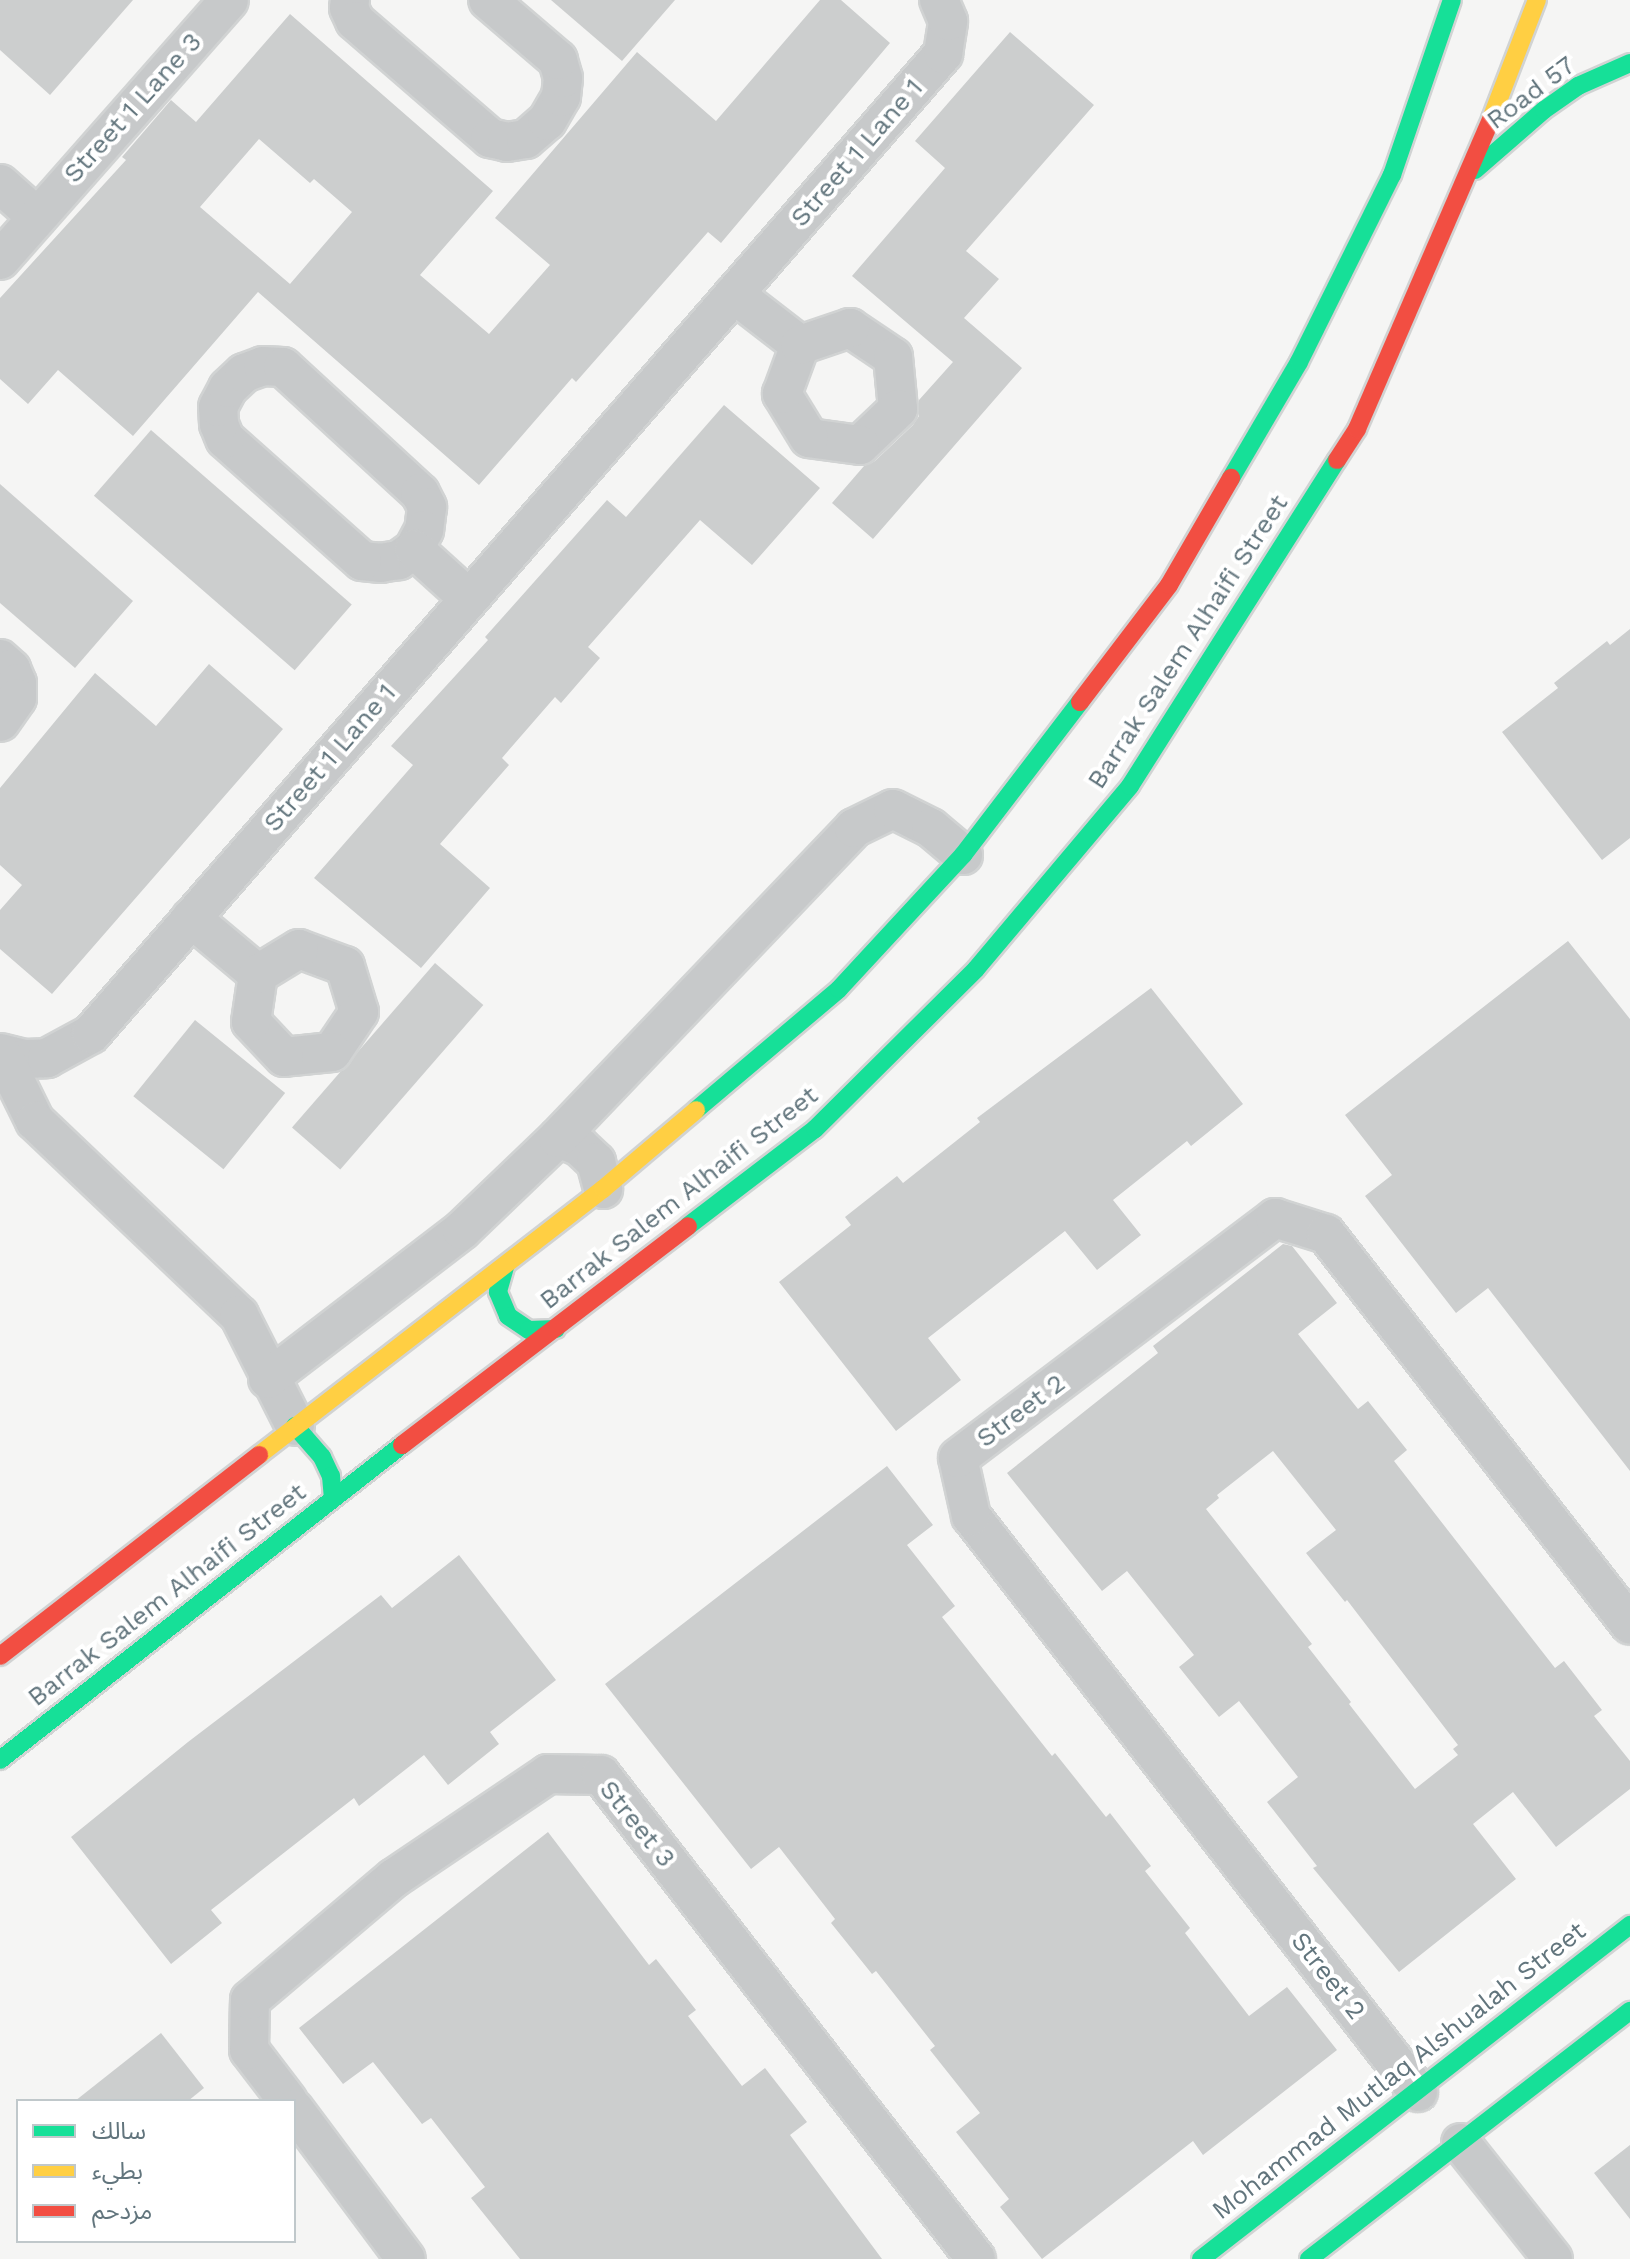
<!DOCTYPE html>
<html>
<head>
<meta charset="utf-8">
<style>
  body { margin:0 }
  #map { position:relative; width:1630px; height:2259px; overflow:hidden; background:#f5f5f4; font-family:"Work Sans","Noto Sans Arabic",sans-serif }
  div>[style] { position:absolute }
  .building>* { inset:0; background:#cccece; transform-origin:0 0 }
  .roads { filter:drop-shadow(2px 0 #d1d3d3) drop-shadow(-2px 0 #d1d3d3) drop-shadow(0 2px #d1d3d3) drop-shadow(0 -2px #d1d3d3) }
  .street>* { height:38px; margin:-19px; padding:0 19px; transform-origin:19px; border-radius:19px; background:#c7c9ca }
  .fast>* { height:18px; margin:-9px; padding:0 9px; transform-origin:9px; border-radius:9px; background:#16e098 }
  .slow>* { height:18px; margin:-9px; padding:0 9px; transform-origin:9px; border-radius:9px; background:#ffcf43 }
  .jam>* { height:18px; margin:-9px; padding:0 9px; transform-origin:9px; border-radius:9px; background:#f24e42 }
  span { translate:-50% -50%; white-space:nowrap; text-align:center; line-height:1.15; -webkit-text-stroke:8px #fff; paint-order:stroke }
  .street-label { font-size:26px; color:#62757d }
  .legend { position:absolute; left:16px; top:2099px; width:280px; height:144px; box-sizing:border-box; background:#fff; border:2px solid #c0c8cb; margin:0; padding:10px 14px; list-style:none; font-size:24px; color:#62757d }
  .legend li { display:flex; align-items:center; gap:16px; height:40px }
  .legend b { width:40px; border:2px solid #c0c8cb }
</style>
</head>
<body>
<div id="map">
  <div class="building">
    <i style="clip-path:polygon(0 0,133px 0,50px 95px,0 50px)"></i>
    <i style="clip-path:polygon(551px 0,675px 0,622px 61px)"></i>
    <i style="clip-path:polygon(evenodd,820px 0,841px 0,890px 43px,721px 243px,708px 232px,576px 382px,572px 378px,479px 485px,258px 292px,133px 436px,58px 370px,28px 404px,0 379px,0 298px,126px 160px,122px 157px,171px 100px,196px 122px,290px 14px,493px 191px,420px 275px,489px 334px,550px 265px,495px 218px,637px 52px,716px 121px,820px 0,259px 139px,310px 183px,314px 179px,352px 212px,290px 284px,200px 207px,259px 139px)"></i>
    <i style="clip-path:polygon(1010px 32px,1094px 105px,966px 251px,999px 279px,964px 318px,1022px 368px,873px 539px,832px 503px,864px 466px,875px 461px,913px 425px,919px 416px,919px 400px,953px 362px,852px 276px,945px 168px,915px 141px)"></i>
    <i style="clip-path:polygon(724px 405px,820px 488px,752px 565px,700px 520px,588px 647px,600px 658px,561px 703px,555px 697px,502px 758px,509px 765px,440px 844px,490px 888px,421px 968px,314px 878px,413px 765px,391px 746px,488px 640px,485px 637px,607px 500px,626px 517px)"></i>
    <i style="left:151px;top:430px;width:266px;height:87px;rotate:41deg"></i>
    <i style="clip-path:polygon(0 484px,133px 601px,75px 668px,0 603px)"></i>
    <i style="clip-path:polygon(1630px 629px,1630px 838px,1602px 860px,1502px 732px,1558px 688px,1554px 683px,1607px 641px,1610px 645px)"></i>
    <i style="clip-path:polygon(209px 664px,283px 729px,52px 994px,0 949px,0 910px,22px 885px,0 865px,0 788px,95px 673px,156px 726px)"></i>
    <i style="clip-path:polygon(1568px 941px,1630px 1019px,1630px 1471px,1488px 1288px,1456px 1313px,1365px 1196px,1392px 1175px,1345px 1115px)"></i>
    <i style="left:435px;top:963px;width:64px;height:218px;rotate:41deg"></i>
    <i style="clip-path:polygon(1151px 988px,1243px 1104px,1191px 1146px,1187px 1141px,1113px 1200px,1141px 1235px,1097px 1270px,1065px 1231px,928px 1338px,961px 1380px,896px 1431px,779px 1282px,851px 1225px,845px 1217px,897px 1176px,903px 1183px,980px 1122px,977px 1118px)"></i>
    <i style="left:195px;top:1020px;width:116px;height:98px;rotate:39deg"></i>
    <i style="clip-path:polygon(evenodd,1283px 1244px,1292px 1246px,1337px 1303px,1298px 1334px,1358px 1409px,1368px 1401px,1407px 1450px,1394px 1461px,1555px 1668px,1564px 1661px,1602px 1710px,1594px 1716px,1630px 1761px,1630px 1789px,1556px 1847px,1513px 1792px,1473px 1824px,1516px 1879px,1399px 1972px,1313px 1868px,1317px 1866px,1267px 1802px,1298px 1777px,1239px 1701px,1219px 1717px,1179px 1667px,1194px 1655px,1127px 1571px,1102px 1591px,1007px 1473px,1158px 1353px,1153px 1346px,1283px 1244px,1273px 1451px,1336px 1530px,1306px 1553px,1345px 1602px,1347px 1600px,1458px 1745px,1453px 1749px,1458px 1755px,1415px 1789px,1349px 1704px,1351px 1702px,1308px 1647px,1312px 1644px,1206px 1509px,1219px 1498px,1217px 1495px,1273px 1451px)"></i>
    <i style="clip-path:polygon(887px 1466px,933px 1525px,907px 1545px,955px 1606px,942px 1617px,1052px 1756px,1055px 1753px,1106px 1817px,1110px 1813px,1151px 1866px,1145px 1871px,1190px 1928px,1185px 1933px,1249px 2016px,1287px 1987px,1337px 2050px,1203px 2155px,1193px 2141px,1042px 2259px,1000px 2207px,1009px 2199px,956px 2132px,980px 2113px,930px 2050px,935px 2046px,876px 1971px,872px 1974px,831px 1923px,835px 1919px,779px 1847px,751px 1869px,605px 1684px)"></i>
    <i style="clip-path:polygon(459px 1555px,556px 1680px,490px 1732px,499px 1744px,448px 1785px,424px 1755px,359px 1806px,354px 1798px,211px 1910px,222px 1923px,171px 1964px,71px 1837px,188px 1742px,381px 1595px,392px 1608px)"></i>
    <i style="clip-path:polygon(548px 1832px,649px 1965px,656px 1959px,696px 2010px,688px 2016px,742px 2086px,765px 2068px,807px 2122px,790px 2135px,882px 2259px,520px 2259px,471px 2198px,485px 2187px,431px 2118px,422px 2124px,373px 2062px,343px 2084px,299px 2028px)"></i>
    <i style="clip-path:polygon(161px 2033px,204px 2088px,188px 2101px,75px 2101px)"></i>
    <i style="clip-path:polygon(1630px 2145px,1630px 2219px,1594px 2173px)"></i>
  </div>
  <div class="roads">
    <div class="street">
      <i style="left:350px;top:0;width:8px;rotate:97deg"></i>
      <i style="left:349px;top:8px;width:14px;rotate:65deg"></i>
      <i style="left:355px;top:21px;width:179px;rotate:40.9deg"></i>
      <i style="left:490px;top:138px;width:17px;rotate:13deg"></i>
      <i style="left:507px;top:142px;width:19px;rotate:-9deg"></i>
      <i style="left:526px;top:139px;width:28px;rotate:-41deg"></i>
      <i style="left:547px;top:121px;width:28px;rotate:-60deg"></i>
      <i style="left:561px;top:97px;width:19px;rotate:-84deg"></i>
      <i style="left:563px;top:78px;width:19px;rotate:-106deg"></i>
      <i style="left:558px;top:60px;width:92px;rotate:-139.4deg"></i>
      <i style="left:0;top:184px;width:50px;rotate:41.7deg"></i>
      <i style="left:0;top:260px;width:346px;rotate:-48.6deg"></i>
      <i style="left:734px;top:294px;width:83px;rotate:37.7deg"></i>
      <i style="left:850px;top:328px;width:52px;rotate:34deg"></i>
      <i style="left:893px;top:357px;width:52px;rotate:84.5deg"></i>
      <i style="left:898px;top:409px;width:52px;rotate:136.5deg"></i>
      <i style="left:860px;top:445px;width:51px;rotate:-172.2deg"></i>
      <i style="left:809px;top:438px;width:52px;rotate:-121.5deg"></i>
      <i style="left:782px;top:394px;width:52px;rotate:-69.8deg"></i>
      <i style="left:800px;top:345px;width:53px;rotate:-18.8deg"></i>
      <i style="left:414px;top:549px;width:19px;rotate:144deg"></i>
      <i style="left:399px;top:560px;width:18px;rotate:171deg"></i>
      <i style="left:381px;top:563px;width:19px;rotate:-174deg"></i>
      <i style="left:362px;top:561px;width:183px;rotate:-138.3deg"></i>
      <i style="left:225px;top:439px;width:16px;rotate:-112deg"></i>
      <i style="left:219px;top:424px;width:17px;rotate:-93deg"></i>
      <i style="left:218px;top:407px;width:21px;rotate:-62deg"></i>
      <i style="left:228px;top:388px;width:22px;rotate:-43deg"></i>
      <i style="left:244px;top:373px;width:20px;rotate:-20deg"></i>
      <i style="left:263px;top:366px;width:20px;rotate:3deg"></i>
      <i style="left:283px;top:367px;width:186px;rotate:42.6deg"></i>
      <i style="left:420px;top:493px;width:16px;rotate:63deg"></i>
      <i style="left:427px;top:507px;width:23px;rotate:97deg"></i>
      <i style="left:424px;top:530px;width:21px;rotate:118deg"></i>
      <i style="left:414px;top:549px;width:73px;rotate:42.2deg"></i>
      <i style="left:0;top:659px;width:15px;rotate:42deg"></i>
      <i style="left:11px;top:669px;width:15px;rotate:67deg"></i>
      <i style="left:17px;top:683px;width:15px;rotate:90deg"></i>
      <i style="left:17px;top:698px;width:29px;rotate:125deg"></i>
      <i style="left:191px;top:918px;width:87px;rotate:39.9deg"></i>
      <i style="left:299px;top:949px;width:49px;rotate:20.3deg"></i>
      <i style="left:345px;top:966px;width:48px;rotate:73.1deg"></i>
      <i style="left:359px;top:1012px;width:48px;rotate:124deg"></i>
      <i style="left:332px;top:1052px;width:48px;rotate:174.1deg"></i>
      <i style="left:284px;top:1057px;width:48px;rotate:-133.3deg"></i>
      <i style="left:251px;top:1022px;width:49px;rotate:-81.7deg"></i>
      <i style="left:258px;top:974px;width:48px;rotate:-31.4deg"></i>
      <i style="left:0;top:1053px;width:25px;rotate:14deg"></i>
      <i style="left:24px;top:1059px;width:23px;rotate:-2deg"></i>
      <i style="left:47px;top:1058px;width:50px;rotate:-28.6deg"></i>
      <i style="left:91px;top:1034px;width:1299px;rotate:-49deg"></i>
      <i style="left:943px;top:54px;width:33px;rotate:-81deg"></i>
      <i style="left:948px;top:21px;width:23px;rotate:-113deg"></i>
      <i style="left:2px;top:1054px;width:75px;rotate:63.8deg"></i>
      <i style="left:35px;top:1121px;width:282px;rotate:43.6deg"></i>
      <i style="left:239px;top:1315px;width:124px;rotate:63.2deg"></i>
      <i style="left:558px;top:1138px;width:24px;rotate:22deg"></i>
      <i style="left:580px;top:1147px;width:22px;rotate:43deg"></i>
      <i style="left:596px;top:1162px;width:28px;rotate:75deg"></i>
      <i style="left:268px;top:1379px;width:245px;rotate:-37.5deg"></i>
      <i style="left:462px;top:1230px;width:133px;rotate:-43.8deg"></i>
      <i style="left:558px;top:1138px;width:429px;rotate:-46.3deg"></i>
      <i style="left:854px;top:828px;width:43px;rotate:-26deg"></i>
      <i style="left:893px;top:809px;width:42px;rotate:26.6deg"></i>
      <i style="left:931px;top:828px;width:42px;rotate:40.2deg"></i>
      <i style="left:1418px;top:2092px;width:729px;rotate:-127.81deg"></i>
      <i style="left:971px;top:1516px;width:59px;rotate:-102.6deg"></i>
      <i style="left:958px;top:1458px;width:398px;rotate:-37.1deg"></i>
      <i style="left:1275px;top:1218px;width:53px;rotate:17.4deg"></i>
      <i style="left:1326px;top:1234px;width:495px;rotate:52.1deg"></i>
      <i style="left:288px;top:2101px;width:64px;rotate:-127.4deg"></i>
      <i style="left:249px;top:2050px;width:50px;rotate:-88.9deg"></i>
      <i style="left:250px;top:2000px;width:189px;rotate:-40.3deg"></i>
      <i style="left:394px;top:1878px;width:186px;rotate:-34deg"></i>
      <i style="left:548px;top:1774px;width:53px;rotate:1.1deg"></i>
      <i style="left:601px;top:1775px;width:612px;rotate:52.23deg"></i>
      <i style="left:294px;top:2109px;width:187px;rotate:53.3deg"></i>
      <i style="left:1461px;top:2143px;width:148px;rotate:51.6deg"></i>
    </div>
    <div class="fast">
      <i style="left:1475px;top:170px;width:91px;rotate:-41deg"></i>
      <i style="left:1544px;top:110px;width:42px;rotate:-35.2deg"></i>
      <i style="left:1578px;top:86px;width:57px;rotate:-23.9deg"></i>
      <i style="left:1231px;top:478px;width:134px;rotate:-59.6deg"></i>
      <i style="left:1299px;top:362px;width:209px;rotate:-63.6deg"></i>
      <i style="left:1392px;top:175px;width:185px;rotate:-71.1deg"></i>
      <i style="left:696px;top:1110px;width:187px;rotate:-40.2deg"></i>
      <i style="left:839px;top:989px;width:183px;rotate:-47.2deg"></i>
      <i style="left:963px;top:855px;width:193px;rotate:-52.6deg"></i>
      <i style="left:688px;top:1226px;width:160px;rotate:-37.4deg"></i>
      <i style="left:815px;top:1129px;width:227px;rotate:-44.8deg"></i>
      <i style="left:976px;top:969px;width:239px;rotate:-49.9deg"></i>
      <i style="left:1130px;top:786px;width:386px;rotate:-57.6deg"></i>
      <i style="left:505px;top:1267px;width:26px;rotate:106deg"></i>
      <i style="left:498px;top:1292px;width:26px;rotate:67deg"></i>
      <i style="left:508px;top:1316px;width:25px;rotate:34deg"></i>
      <i style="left:529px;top:1330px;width:27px;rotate:-2deg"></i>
      <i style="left:295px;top:1426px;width:41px;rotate:48.9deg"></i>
      <i style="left:322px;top:1457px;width:21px;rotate:65deg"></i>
      <i style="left:331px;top:1476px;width:22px;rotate:85deg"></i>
      <i style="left:0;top:1760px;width:511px;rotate:-38.08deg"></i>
      <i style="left:1201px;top:2259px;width:544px;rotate:-37.9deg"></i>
      <i style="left:1309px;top:2259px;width:406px;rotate:-37.7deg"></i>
    </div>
    <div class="slow">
      <i style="left:1491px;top:119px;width:128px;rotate:-68.9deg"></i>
      <i style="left:259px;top:1455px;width:435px;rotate:-37.7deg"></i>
      <i style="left:603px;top:1189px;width:122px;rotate:-40.3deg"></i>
    </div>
    <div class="jam">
      <i style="left:1337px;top:460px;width:37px;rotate:-57deg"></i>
      <i style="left:1357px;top:429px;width:338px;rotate:-66.6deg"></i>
      <i style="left:1080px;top:702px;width:147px;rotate:-52.7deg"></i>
      <i style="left:1169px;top:585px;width:124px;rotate:-59.9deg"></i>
      <i style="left:402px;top:1445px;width:360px;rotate:-37.4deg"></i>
      <i style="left:0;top:1656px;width:328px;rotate:-37.8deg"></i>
    </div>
  </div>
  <div class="street-label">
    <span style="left:1531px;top:93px;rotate:-37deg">Road 57</span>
    <span style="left:133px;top:108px;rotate:-48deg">Street 1 Lane 3</span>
    <span style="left:857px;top:153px;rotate:-49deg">Street 1 Lane 1</span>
    <span style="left:1188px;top:642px;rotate:-57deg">Barrak Salem Alhaifi Street</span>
    <span style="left:330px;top:758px;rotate:-49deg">Street 1 Lane 1</span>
    <span style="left:679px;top:1198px;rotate:-38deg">Barrak Salem Alhaifi Street</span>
    <span style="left:1021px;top:1411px;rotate:-37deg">Street 2</span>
    <span style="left:167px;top:1595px;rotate:-38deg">Barrak Salem Alhaifi Street</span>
    <span style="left:637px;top:1824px;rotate:51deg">Street 3</span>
    <span style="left:1328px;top:1976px;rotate:52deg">Street 2</span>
    <span style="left:1399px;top:2071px;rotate:-38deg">Mohammad Mutlaq Alshualah Street</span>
  </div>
  <ul class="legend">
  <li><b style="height:10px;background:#16e098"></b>سالك</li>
  <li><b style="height:10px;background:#ffcf43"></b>بطيء</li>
  <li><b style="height:10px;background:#f24e42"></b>مزدحم</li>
  </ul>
</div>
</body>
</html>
